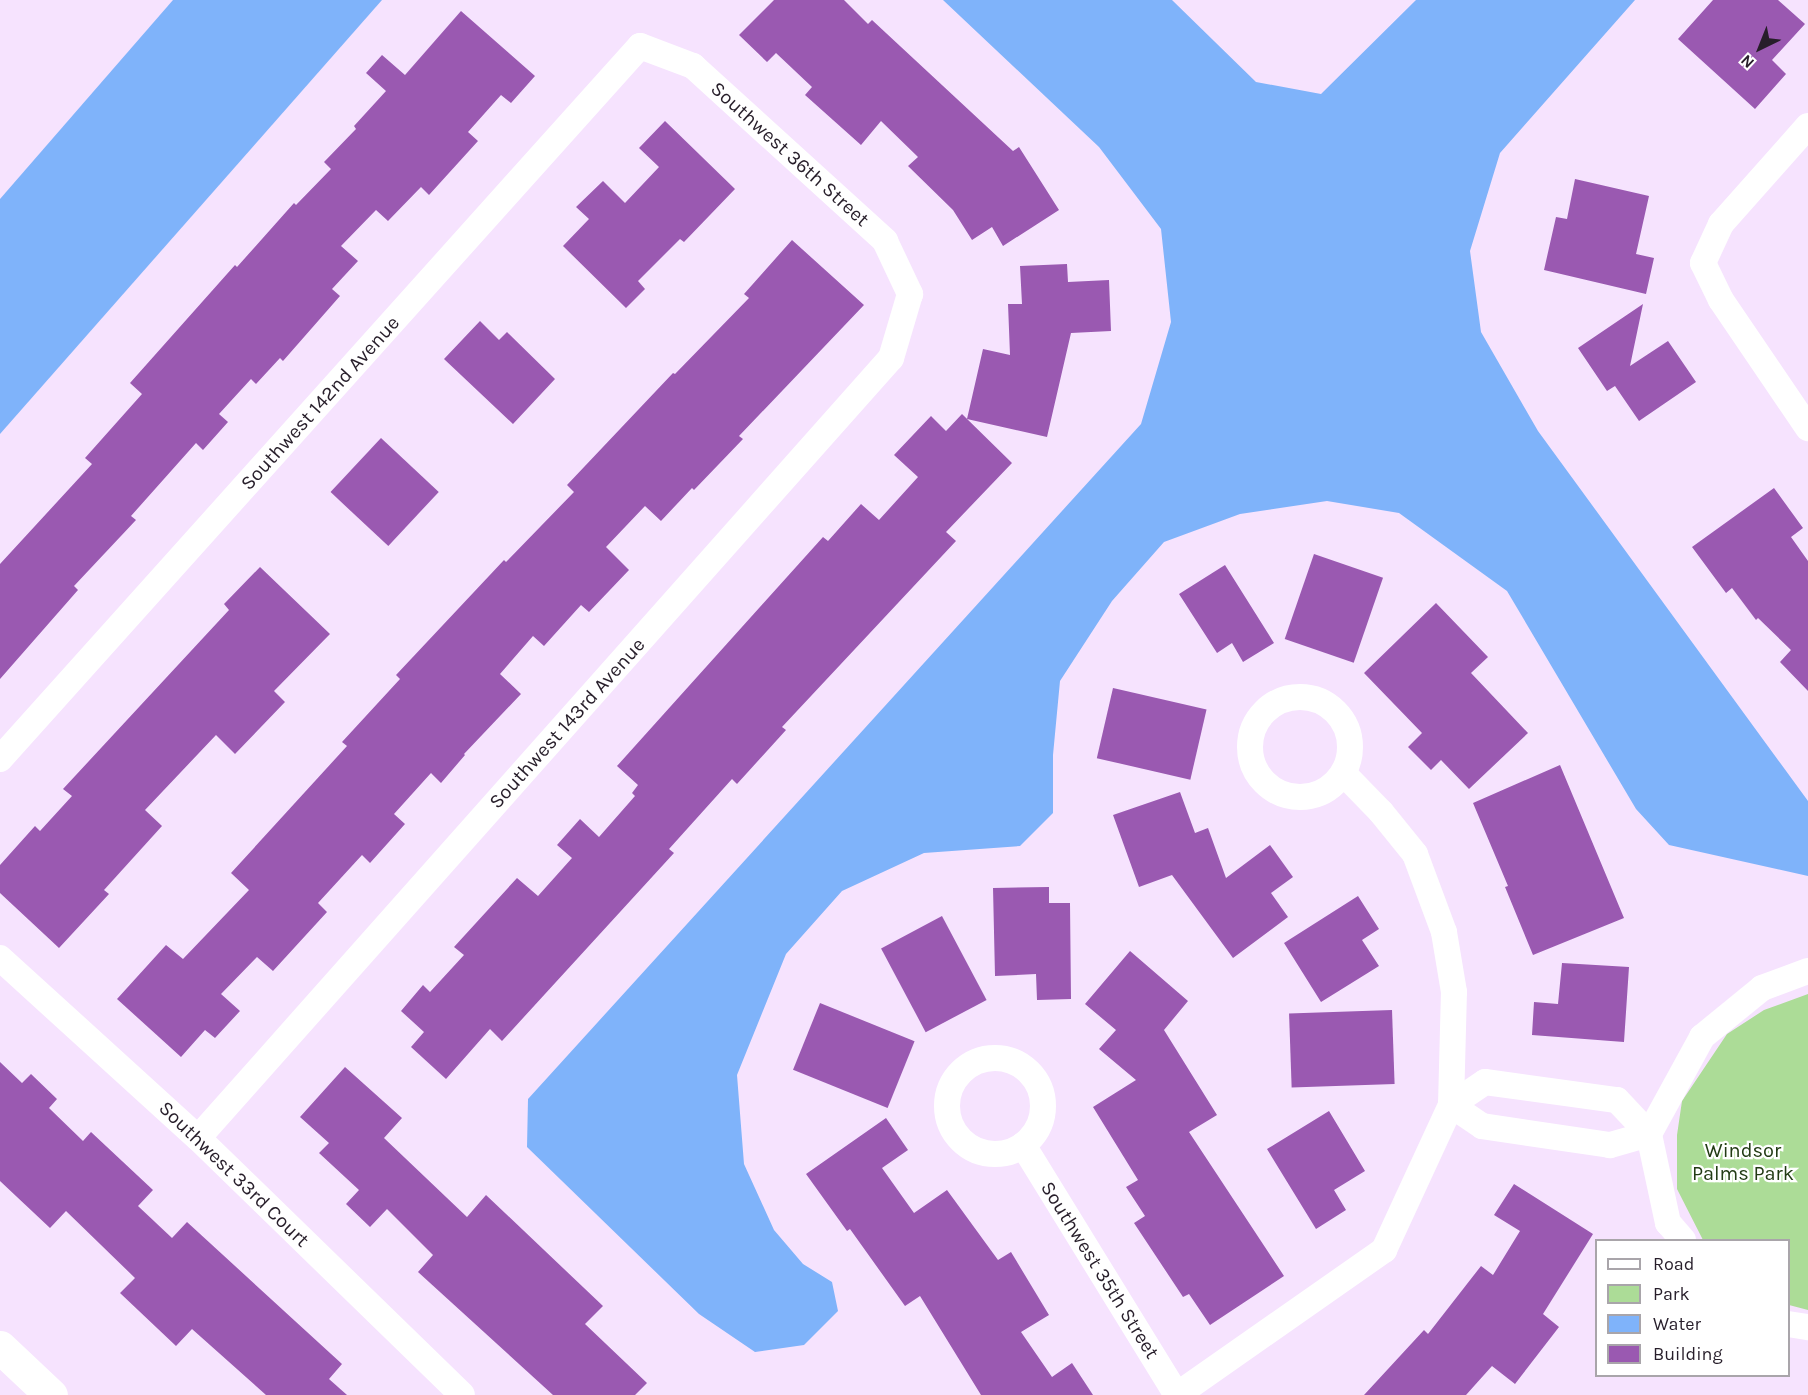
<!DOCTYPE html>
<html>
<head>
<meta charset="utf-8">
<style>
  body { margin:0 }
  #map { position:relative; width:1808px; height:1395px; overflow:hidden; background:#f6e3fe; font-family:Karla,sans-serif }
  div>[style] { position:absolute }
  .green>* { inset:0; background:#acdc97 }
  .water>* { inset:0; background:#7fb3fa }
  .building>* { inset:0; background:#9a59b1; transform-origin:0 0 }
  .minor>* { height:26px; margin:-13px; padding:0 13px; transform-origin:13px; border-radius:13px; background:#fff }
  .minor>.ring { margin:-13px; padding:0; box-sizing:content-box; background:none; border:26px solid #fff; border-radius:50% }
  .primary>* { height:33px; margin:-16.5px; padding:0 16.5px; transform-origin:16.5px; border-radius:16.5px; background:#fff }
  span { translate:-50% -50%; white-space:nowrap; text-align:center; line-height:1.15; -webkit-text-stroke:4.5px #fff; paint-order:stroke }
  .street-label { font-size:20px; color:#271e2a }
  .park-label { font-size:20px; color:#223b14 }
  .legend { position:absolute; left:1595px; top:1239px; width:195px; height:138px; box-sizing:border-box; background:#fff; border:2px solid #a9a5aa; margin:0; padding:8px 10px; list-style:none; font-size:18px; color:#271e2a }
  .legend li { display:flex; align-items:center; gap:12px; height:30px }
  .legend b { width:30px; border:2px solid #a9a5aa }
  .north { position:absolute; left:1730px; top:18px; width:60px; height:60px; -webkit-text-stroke:4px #fff; paint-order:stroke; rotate:223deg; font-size:16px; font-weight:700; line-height:24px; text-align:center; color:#271e2a }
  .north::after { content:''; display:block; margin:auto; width:21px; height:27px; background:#271e2a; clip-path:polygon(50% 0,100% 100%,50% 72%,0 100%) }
</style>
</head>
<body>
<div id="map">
  <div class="green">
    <i style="clip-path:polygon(1808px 994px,1808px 1310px,1789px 1305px,1788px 1240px,1703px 1240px,1677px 1189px,1677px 1135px,1682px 1101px,1727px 1034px,1764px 1010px)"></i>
  </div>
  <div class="water">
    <i style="clip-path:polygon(173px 0,382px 0,0 434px,0 199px)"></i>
    <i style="clip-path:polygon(943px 0,1172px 0,1256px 82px,1321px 94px,1416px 0,1635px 0,1500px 153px,1470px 251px,1481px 332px,1538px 431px,1808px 801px,1808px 876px,1669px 845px,1636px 809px,1507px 591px,1399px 513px,1327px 501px,1240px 514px,1164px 542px,1112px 601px,1060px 681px,1053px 755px,1053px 813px,1020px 846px,924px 853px,842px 891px,786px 954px,737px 1075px,744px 1164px,774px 1230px,803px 1264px,832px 1282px,838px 1311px,804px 1345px,755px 1352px,699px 1314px,527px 1147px,528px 1099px,1141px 424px,1171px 322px,1161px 229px,1099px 147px)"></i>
  </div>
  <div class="building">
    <i style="clip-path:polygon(774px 0,844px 0,868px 24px,872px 20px,1013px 151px,1019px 147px,1059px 210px,1003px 246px,992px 227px,972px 240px,953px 210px,908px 166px,918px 157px,881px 121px,861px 145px,805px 95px,812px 87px,776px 53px,767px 62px,739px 35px)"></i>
    <i style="clip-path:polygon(1713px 0,1778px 0,1805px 24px,1772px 60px,1786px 74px,1755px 109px,1678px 39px)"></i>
    <i style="clip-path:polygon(461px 11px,535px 76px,511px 103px,501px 95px,468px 132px,478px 141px,429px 195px,421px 187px,388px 221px,376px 210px,341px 246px,358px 261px,332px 289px,340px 296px,283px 361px,280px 358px,256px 384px,251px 379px,219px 414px,228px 422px,203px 450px,196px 443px,131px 516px,136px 520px,74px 586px,78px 590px,0 679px,0 564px,92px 464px,85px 458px,142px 394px,130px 383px,235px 265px,237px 267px,294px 203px,296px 205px,331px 169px,324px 162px,356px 129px,354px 126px,386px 91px,366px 73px,382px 55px,405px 75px)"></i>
    <i style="clip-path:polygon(665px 121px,735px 189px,684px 242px,680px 239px,638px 281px,645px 289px,626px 308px,563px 246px,589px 219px,576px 207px,603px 181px,625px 203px,659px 167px,639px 148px)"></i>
    <i style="clip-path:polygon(1575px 179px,1649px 196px,1636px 254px,1654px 258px,1646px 294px,1544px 270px,1556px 217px,1567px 219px)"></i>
    <i style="clip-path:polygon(792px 240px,864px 305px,739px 436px,743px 439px,694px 490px,692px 488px,661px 521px,645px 506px,606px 547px,629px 570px,589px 612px,581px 605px,544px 646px,533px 636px,500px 674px,521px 694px,464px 754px,465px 755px,441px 783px,431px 773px,394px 814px,405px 824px,370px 863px,362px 855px,318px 903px,327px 912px,273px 971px,257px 957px,221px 994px,240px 1011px,215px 1038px,205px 1030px,181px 1057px,117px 999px,166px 945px,183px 959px,249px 890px,231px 873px,347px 746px,342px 742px,400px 679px,396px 675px,504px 560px,506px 562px,574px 492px,567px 485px,673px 373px,675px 374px,749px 298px,744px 294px)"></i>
    <i style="clip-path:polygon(1067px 264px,1068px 282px,1109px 280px,1111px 331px,1071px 333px,1047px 437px,967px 419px,983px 349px,1010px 355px,1008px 304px,1022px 304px,1020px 266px)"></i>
    <i style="clip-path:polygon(1643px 304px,1630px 366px,1668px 341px,1696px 382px,1639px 421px,1615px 386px,1607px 391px,1578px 348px)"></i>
    <i style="clip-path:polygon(480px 321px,499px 340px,507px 332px,555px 379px,513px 424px,444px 359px)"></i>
    <i style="clip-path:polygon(962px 414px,1012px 463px,946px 532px,956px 541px,782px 727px,786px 730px,737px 784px,732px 779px,669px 849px,674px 853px,502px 1041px,490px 1029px,446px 1079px,411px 1047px,424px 1032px,401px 1011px,423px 985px,430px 992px,464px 955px,454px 947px,517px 878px,538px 896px,572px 858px,557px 845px,580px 819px,599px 837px,635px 796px,632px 793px,638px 785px,617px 766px,823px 537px,828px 541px,861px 504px,879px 520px,918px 477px,894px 455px,931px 416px,946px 431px)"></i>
    <i style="left:381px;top:438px;width:79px;height:74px;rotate:43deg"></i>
    <i style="clip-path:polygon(1774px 488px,1803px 528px,1791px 537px,1808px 561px,1808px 691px,1780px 662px,1791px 650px,1758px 618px,1756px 620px,1732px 588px,1726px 593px,1692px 547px)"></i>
    <i style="left:1314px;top:554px;width:73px;height:90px;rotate:19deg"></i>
    <i style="clip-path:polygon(1225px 565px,1274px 643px,1243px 662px,1232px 643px,1217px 653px,1179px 594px)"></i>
    <i style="clip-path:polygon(260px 567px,330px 634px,274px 691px,285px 702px,235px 754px,216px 735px,145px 810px,162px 826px,104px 890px,109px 894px,59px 948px,0 893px,0 865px,35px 826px,40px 831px,72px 796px,63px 789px,229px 610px,224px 604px)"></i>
    <i style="clip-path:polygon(1436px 603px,1488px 657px,1471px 673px,1528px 733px,1469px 789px,1441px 760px,1431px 770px,1408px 747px,1422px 733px,1364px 673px)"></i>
    <i style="left:1113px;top:688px;width:96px;height:72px;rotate:13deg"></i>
    <i style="clip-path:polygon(1560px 765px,1624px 918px,1533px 955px,1505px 887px,1508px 886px,1473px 803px)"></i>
    <i style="clip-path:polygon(1180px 792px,1195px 833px,1208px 828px,1226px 878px,1270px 845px,1293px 877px,1271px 893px,1288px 917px,1233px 958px,1172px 875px,1139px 887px,1113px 815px)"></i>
    <i style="clip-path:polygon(1049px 887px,1049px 903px,1070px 903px,1071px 999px,1037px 1000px,1036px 974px,995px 976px,993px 888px)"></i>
    <i style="clip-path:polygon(1358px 896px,1379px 929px,1362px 940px,1379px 966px,1321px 1002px,1284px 943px)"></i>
    <i style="left:942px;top:916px;width:95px;height:69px;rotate:62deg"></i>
    <i style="clip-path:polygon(1130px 951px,1188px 1001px,1164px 1030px,1217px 1115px,1189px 1132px,1284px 1276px,1210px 1325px,1189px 1294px,1183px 1297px,1134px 1223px,1145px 1216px,1126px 1187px,1138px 1180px,1093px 1107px,1136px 1080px,1099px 1049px,1116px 1030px,1085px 1004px)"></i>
    <i style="clip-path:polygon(1562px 963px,1629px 967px,1624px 1042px,1532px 1035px,1534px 1002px,1558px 1004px)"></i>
    <i style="left:820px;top:1003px;width:102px;height:72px;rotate:22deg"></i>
    <i style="left:1392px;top:1010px;width:74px;height:103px;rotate:88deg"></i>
    <i style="clip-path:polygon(0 1062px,22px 1083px,31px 1074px,57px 1099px,49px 1108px,83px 1141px,91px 1132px,153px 1190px,138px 1206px,172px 1238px,187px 1222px,342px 1364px,329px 1379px,347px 1395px,266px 1395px,192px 1329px,176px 1346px,120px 1293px,135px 1278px,66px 1211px,50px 1228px,0 1181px)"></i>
    <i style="clip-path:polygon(345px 1067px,402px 1118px,384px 1138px,467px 1217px,486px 1195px,603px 1306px,585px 1324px,647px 1383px,635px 1395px,553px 1395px,418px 1272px,433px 1255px,387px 1209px,370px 1227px,346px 1204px,359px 1190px,319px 1153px,329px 1143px,300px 1117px)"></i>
    <i style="clip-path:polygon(1329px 1111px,1365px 1171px,1334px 1190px,1346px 1210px,1316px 1229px,1267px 1149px)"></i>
    <i style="clip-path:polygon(886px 1118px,908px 1150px,882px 1168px,914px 1213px,947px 1190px,998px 1260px,1011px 1252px,1049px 1315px,1021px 1332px,1052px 1377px,1072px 1363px,1093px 1395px,981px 1395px,920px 1296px,905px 1306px,850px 1229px,847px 1231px,806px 1174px)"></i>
    <i style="clip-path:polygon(1514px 1184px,1593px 1234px,1543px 1314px,1559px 1327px,1515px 1384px,1492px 1366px,1466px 1395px,1364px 1395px,1424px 1330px,1428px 1334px,1481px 1266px,1493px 1275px,1520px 1231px,1494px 1215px)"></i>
  </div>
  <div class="minor">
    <i style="left:1808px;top:126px;width:131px;rotate:131.6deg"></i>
    <i style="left:1721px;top:224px;width:43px;rotate:114.8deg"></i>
    <i style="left:1703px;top:263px;width:41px;rotate:64.1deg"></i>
    <i style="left:1721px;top:300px;width:155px;rotate:55.8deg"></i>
    <i class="ring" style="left:1250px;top:697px;width:74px;height:74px"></i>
    <i style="left:0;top:759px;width:958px;rotate:-48.09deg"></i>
    <i style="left:640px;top:46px;width:57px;rotate:20.7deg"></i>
    <i style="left:693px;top:66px;width:260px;rotate:42.3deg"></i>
    <i style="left:885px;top:241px;width:59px;rotate:64.7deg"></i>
    <i style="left:910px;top:294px;width:67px;rotate:106.5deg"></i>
    <i style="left:891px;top:358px;width:1043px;rotate:131.62deg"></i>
    <i style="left:0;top:958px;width:268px;rotate:42.3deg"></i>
    <i style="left:198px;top:1138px;width:368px;rotate:44.2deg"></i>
    <i class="ring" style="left:947px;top:1058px;width:70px;height:70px"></i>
    <i style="left:1485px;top:1082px;width:133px;rotate:7.8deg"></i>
    <i style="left:1617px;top:1100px;width:47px;rotate:46.7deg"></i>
    <i style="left:1649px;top:1134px;width:41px;rotate:164.2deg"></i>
    <i style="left:1610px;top:1145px;width:129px;rotate:-171.6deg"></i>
    <i style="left:1482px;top:1126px;width:37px;rotate:-146deg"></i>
    <i style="left:1451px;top:1105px;width:41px;rotate:-34.1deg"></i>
    <i style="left:1023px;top:1145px;width:294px;rotate:58.4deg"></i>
    <i style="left:1177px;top:1395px;width:253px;rotate:-35deg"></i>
    <i style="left:1384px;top:1250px;width:160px;rotate:-65.2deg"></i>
    <i style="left:1451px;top:1105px;width:113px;rotate:-88.5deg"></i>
    <i style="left:1454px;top:992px;width:61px;rotate:-99.5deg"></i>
    <i style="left:1444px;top:932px;width:83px;rotate:-110.4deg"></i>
    <i style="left:1415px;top:854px;width:54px;rotate:-129deg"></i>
    <i style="left:1381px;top:812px;width:53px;rotate:-134.2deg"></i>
    <i style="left:1683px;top:1240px;width:23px;rotate:-131deg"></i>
    <i style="left:1668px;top:1223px;width:91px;rotate:-102.1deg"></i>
    <i style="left:1649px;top:1134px;width:111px;rotate:-61.3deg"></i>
    <i style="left:1702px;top:1037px;width:77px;rotate:-39.2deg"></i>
    <i style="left:1762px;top:988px;width:49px;rotate:-20.3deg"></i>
    <i style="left:1788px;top:1324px;width:20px;rotate:9deg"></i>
  </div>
  <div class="primary">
    <i style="left:0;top:1347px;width:70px;rotate:43.3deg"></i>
  </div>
  <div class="street-label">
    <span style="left:790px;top:154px;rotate:42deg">Southwest 36th Street</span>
    <span style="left:320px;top:403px;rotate:-48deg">Southwest 142nd Avenue</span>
    <span style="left:567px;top:723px;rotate:-48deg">Southwest 143rd Avenue</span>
    <span style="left:234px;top:1174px;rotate:44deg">Southwest 33rd Court</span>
    <span style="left:1100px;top:1270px;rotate:58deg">Southwest 35th Street</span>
  </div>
  <div class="park-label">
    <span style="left:1743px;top:1162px">Windsor<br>Palms Park</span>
  </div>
  <ul class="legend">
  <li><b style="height:8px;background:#fff"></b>Road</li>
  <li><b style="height:16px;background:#acdc97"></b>Park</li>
  <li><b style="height:16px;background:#7fb3fa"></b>Water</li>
  <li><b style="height:16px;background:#9a59b1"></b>Building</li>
  </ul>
  <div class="north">N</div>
</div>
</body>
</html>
